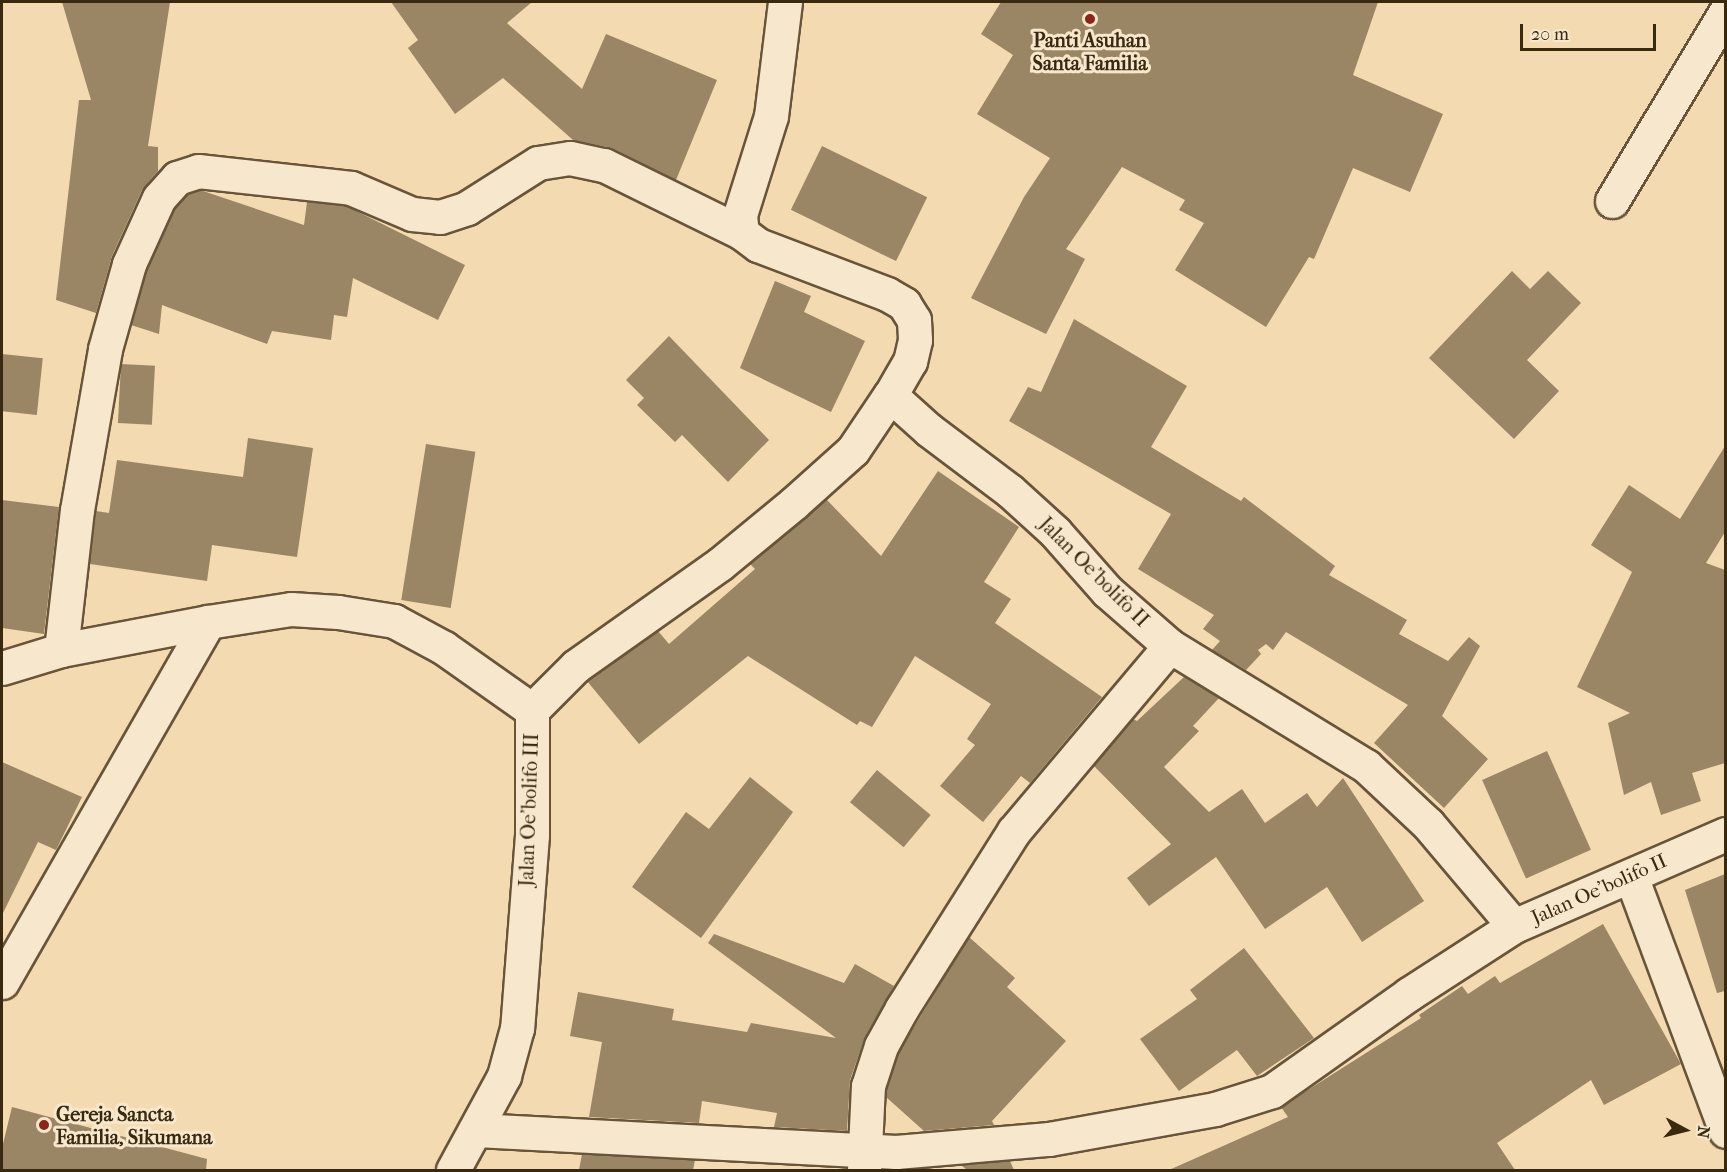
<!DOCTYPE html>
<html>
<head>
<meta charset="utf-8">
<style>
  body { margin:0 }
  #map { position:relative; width:1727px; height:1172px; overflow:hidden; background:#f3dab1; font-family:"IM FELL French Canon",serif }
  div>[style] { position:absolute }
  .building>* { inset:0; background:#9a8564; transform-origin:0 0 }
  .roads { filter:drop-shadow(2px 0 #685539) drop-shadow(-2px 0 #685539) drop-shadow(0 2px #685539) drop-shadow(0 -2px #685539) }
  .street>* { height:33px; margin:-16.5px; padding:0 16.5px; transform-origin:16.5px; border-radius:16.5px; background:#f7e7cc }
  .dots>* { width:16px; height:16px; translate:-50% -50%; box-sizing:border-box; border:3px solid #f7e7cc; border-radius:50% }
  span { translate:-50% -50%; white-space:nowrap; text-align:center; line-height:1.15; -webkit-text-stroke:6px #f7e7cc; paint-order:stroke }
  .poi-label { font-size:20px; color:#392911; font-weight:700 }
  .left { translate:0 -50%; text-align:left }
  .street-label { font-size:20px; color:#392911 }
  .frame { position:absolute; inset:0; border:3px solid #392911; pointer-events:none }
  .north { position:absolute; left:1655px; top:1100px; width:60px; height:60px; -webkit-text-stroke:4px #f7e7cc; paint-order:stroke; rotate:97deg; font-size:16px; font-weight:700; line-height:24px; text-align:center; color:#392911 }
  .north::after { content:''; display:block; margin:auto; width:21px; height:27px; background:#392911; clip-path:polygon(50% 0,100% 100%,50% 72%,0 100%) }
  .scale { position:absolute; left:1520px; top:24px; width:136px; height:27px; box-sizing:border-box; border:3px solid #392911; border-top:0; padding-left:8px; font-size:18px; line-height:21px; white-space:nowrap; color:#392911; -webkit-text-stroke:4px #f7e7cc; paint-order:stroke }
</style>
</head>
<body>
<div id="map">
  <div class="building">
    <i style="clip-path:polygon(62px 2px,170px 2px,148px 146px,158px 147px,158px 171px,142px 190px,112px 256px,96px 313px,56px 300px,79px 100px,91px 100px)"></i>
    <i style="clip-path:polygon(391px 2px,532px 2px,507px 23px,582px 89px,606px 34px,717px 80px,676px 180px,612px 148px,573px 140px,503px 78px,455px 114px,408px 48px,418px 40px)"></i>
    <i style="clip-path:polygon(1001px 2px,1378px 2px,1353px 75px,1443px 114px,1410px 192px,1353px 168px,1314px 259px,1309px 257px,1266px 327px,1175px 270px,1204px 223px,1179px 210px,1185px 200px,1122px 167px,1066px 249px,1085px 259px,1046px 334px,971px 298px,1024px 197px,1050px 158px,977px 114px,1013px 55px,981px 34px)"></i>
    <i style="left:822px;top:146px;width:117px;height:71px;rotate:26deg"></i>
    <i style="clip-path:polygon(200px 190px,304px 225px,307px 202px,346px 206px,465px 265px,438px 320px,353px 278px,347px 317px,334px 315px,331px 340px,272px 331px,267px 344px,162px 305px,159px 334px,131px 325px,147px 270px,175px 208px,188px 194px)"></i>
    <i style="clip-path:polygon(1512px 271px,1530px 289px,1548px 271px,1581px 303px,1527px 360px,1559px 391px,1514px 439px,1429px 358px)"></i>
    <i style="clip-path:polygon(775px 281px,811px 296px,804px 312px,865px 341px,831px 412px,740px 368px)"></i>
    <i style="clip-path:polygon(1074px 319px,1187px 386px,1151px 447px,1241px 501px,1244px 497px,1335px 566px,1329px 575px,1407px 620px,1399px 634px,1448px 661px,1469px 637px,1480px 646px,1442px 716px,1488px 759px,1444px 808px,1374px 743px,1408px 705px,1286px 632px,1273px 650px,1266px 644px,1258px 650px,1261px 654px,1246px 670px,1212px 650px,1220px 641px,1203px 629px,1214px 615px,1138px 569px,1171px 514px,1009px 421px,1028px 387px,1041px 392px)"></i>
    <i style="clip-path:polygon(669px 336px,769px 440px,728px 482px,682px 435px,675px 442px,637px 405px,644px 398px,626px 380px)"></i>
    <i style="left:2px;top:354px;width:41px;height:57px;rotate:6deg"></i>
    <i style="left:121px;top:364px;width:34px;height:59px;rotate:3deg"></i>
    <i style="clip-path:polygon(248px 438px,313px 448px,297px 557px,212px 545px,207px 581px,90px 564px,96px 511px,109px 513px,117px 460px,243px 477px)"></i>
    <i style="left:426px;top:444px;width:50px;height:158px;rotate:9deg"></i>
    <i style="clip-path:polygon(1725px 446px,1725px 532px,1706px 563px,1725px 570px,1725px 763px,1692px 773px,1701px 801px,1661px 815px,1651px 782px,1624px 795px,1608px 723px,1630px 713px,1577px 687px,1632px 572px,1591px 545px,1629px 485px,1680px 519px)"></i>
    <i style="clip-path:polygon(938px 471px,1019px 527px,984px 582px,1011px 599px,995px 623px,1102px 697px,1030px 783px,1021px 776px,983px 822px,940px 786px,975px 745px,967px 739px,991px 704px,915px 656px,872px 727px,860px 721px,857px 725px,748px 656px,639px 744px,587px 681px,658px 631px,669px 644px,755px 569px,750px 564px,826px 499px,881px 556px)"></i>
    <i style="clip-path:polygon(2px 500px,59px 507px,44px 634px,2px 628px)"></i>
    <i style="clip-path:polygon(1184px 677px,1219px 698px,1193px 726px,1199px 731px,1164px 767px,1209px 812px,1242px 789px,1265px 823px,1307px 793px,1317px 807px,1343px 778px,1424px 901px,1362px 942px,1327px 887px,1265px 929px,1216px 857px,1149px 906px,1127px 878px,1171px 844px,1094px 766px,1133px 719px,1137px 721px)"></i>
    <i style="left:1547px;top:751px;width:108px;height:71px;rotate:66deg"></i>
    <i style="clip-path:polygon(2px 762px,82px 797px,56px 850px,38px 842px,2px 915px)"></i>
    <i style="left:877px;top:770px;width:70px;height:42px;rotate:40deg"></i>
    <i style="clip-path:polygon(750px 777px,793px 812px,701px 938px,632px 887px,686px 812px,709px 829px)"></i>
    <i style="clip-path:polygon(1725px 874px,1725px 991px,1717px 993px,1685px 890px)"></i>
    <i style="clip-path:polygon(1603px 924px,1681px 1064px,1604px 1105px,1591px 1080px,1497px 1143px,1515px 1170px,1169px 1170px,1288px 1117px,1281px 1107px,1421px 1018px,1419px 1015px,1462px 986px,1468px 994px,1495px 976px,1500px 983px)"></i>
    <i style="clip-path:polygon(714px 934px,844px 983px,855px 964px,894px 986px,865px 1037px,850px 1080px,847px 1131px,774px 1127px,777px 1113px,702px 1101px,699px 1123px,589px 1117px,602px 1042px,570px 1036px,578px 992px,674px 1009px,672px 1020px,747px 1032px,751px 1023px,836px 1038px,708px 943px)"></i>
    <i style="clip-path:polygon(969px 937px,1015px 978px,1007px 987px,1066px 1041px,992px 1121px,994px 1125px,924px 1131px,886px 1097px,887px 1089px,898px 1053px)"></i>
    <i style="clip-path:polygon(1244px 948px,1314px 1038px,1257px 1076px,1237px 1050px,1179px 1091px,1140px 1039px,1197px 999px,1190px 990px)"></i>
    <i style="clip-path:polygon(12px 1107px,207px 1159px,206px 1170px,2px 1170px,2px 1148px)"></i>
    <i style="clip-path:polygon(582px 1154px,695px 1160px,693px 1170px,579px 1170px)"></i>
    <i style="clip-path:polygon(1010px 1161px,1014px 1170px,967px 1170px,961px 1165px)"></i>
  </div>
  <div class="roads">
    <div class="street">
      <i style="left:785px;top:2px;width:115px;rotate:97deg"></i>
      <i style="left:771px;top:116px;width:104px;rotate:107.4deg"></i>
      <i style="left:740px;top:215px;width:18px;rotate:84deg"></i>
      <i style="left:742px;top:233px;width:20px;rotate:37deg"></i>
      <i style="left:758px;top:245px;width:138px;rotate:20.8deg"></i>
      <i style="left:887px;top:294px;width:20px;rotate:30deg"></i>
      <i style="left:904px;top:304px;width:19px;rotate:58deg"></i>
      <i style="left:914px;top:320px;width:20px;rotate:87deg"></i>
      <i style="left:915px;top:340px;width:22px;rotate:103deg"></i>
      <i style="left:910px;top:361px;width:39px;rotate:120deg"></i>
      <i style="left:890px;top:395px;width:52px;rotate:41.9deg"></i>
      <i style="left:929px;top:430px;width:101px;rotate:37deg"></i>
      <i style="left:1010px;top:491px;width:61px;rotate:42.3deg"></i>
      <i style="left:1055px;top:532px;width:79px;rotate:48.6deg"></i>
      <i style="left:1107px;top:591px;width:84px;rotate:41.1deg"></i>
      <i style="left:1170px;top:646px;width:230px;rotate:31.5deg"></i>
      <i style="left:1366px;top:766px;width:85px;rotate:43.1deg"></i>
      <i style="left:1428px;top:824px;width:133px;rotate:49.9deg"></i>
      <i style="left:1514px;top:926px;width:231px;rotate:-23.5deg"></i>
      <i style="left:1612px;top:201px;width:222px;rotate:-59deg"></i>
      <i style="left:61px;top:650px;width:141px;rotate:-83.5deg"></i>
      <i style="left:77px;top:510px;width:163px;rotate:-80.1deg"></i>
      <i style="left:105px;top:349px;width:88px;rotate:-74.2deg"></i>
      <i style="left:129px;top:264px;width:72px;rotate:-65.6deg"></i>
      <i style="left:159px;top:198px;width:27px;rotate:-48deg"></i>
      <i style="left:177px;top:178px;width:22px;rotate:-18deg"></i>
      <i style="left:198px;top:171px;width:154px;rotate:6.3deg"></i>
      <i style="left:351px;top:188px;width:66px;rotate:23.1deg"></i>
      <i style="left:412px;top:214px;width:28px;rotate:6deg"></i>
      <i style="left:440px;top:217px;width:28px;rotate:-18deg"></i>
      <i style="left:467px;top:208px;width:84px;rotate:-32.4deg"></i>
      <i style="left:538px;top:163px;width:32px;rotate:-9deg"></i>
      <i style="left:570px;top:158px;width:35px;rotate:12deg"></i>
      <i style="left:604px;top:165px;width:154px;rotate:26.2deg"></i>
      <i style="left:2px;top:668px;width:62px;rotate:-17deg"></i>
      <i style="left:61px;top:650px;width:150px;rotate:-10.8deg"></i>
      <i style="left:208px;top:622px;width:84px;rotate:-8.9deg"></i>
      <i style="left:291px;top:609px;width:47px;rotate:3.7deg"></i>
      <i style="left:338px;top:612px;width:57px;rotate:9.1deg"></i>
      <i style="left:394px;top:621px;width:57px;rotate:28.4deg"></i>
      <i style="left:444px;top:648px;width:108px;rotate:35.2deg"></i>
      <i style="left:532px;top:710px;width:125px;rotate:90deg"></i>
      <i style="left:532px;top:835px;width:194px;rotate:94.4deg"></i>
      <i style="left:517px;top:1028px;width:50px;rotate:105.2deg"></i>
      <i style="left:504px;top:1076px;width:107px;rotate:118.5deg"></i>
      <i style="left:532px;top:710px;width:62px;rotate:-45deg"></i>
      <i style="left:576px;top:666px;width:176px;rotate:-35.3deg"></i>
      <i style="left:720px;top:564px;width:96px;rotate:-39.5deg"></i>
      <i style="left:794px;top:503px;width:79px;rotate:-41.9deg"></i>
      <i style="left:853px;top:450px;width:66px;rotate:-56.1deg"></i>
      <i style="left:1631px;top:876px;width:272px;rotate:69.6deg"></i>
      <i style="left:2px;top:982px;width:415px;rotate:-60.2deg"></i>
      <i style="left:476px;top:1130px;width:421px;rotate:3deg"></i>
      <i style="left:896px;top:1152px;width:154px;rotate:-4.9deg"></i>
      <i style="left:1049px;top:1139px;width:169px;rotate:-10.2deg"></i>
      <i style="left:1215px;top:1109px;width:60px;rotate:-17.5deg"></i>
      <i style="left:1272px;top:1091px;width:168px;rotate:-35.3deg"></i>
      <i style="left:1409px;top:994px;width:125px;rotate:-32.9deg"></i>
      <i style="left:864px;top:1170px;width:84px;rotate:-87.3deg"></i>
      <i style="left:868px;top:1086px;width:42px;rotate:-72deg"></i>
      <i style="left:881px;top:1046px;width:43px;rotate:-61.1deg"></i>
      <i style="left:902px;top:1008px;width:209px;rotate:-57.7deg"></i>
      <i style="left:1014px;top:831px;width:242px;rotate:-49.9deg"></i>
    </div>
  </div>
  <div class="dots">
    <i style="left:1090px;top:19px;background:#8f2418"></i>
    <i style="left:44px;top:1125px;background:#8f2418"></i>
  </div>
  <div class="poi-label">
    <span style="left:1090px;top:52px">Panti Asuhan<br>Santa Familia</span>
    <span class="left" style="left:56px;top:1126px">Gereja Sancta<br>Familia, Sikumana</span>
  </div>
  <div class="street-label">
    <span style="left:1094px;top:572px;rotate:45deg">Jalan Oe'bolifo II</span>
    <span style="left:529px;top:810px;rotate:-88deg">Jalan Oe'bolifo III</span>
    <span style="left:1599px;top:889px;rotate:-24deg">Jalan Oe'bolifo II</span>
  </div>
  <div class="frame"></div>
  <div class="north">N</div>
  <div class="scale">20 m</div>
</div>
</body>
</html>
